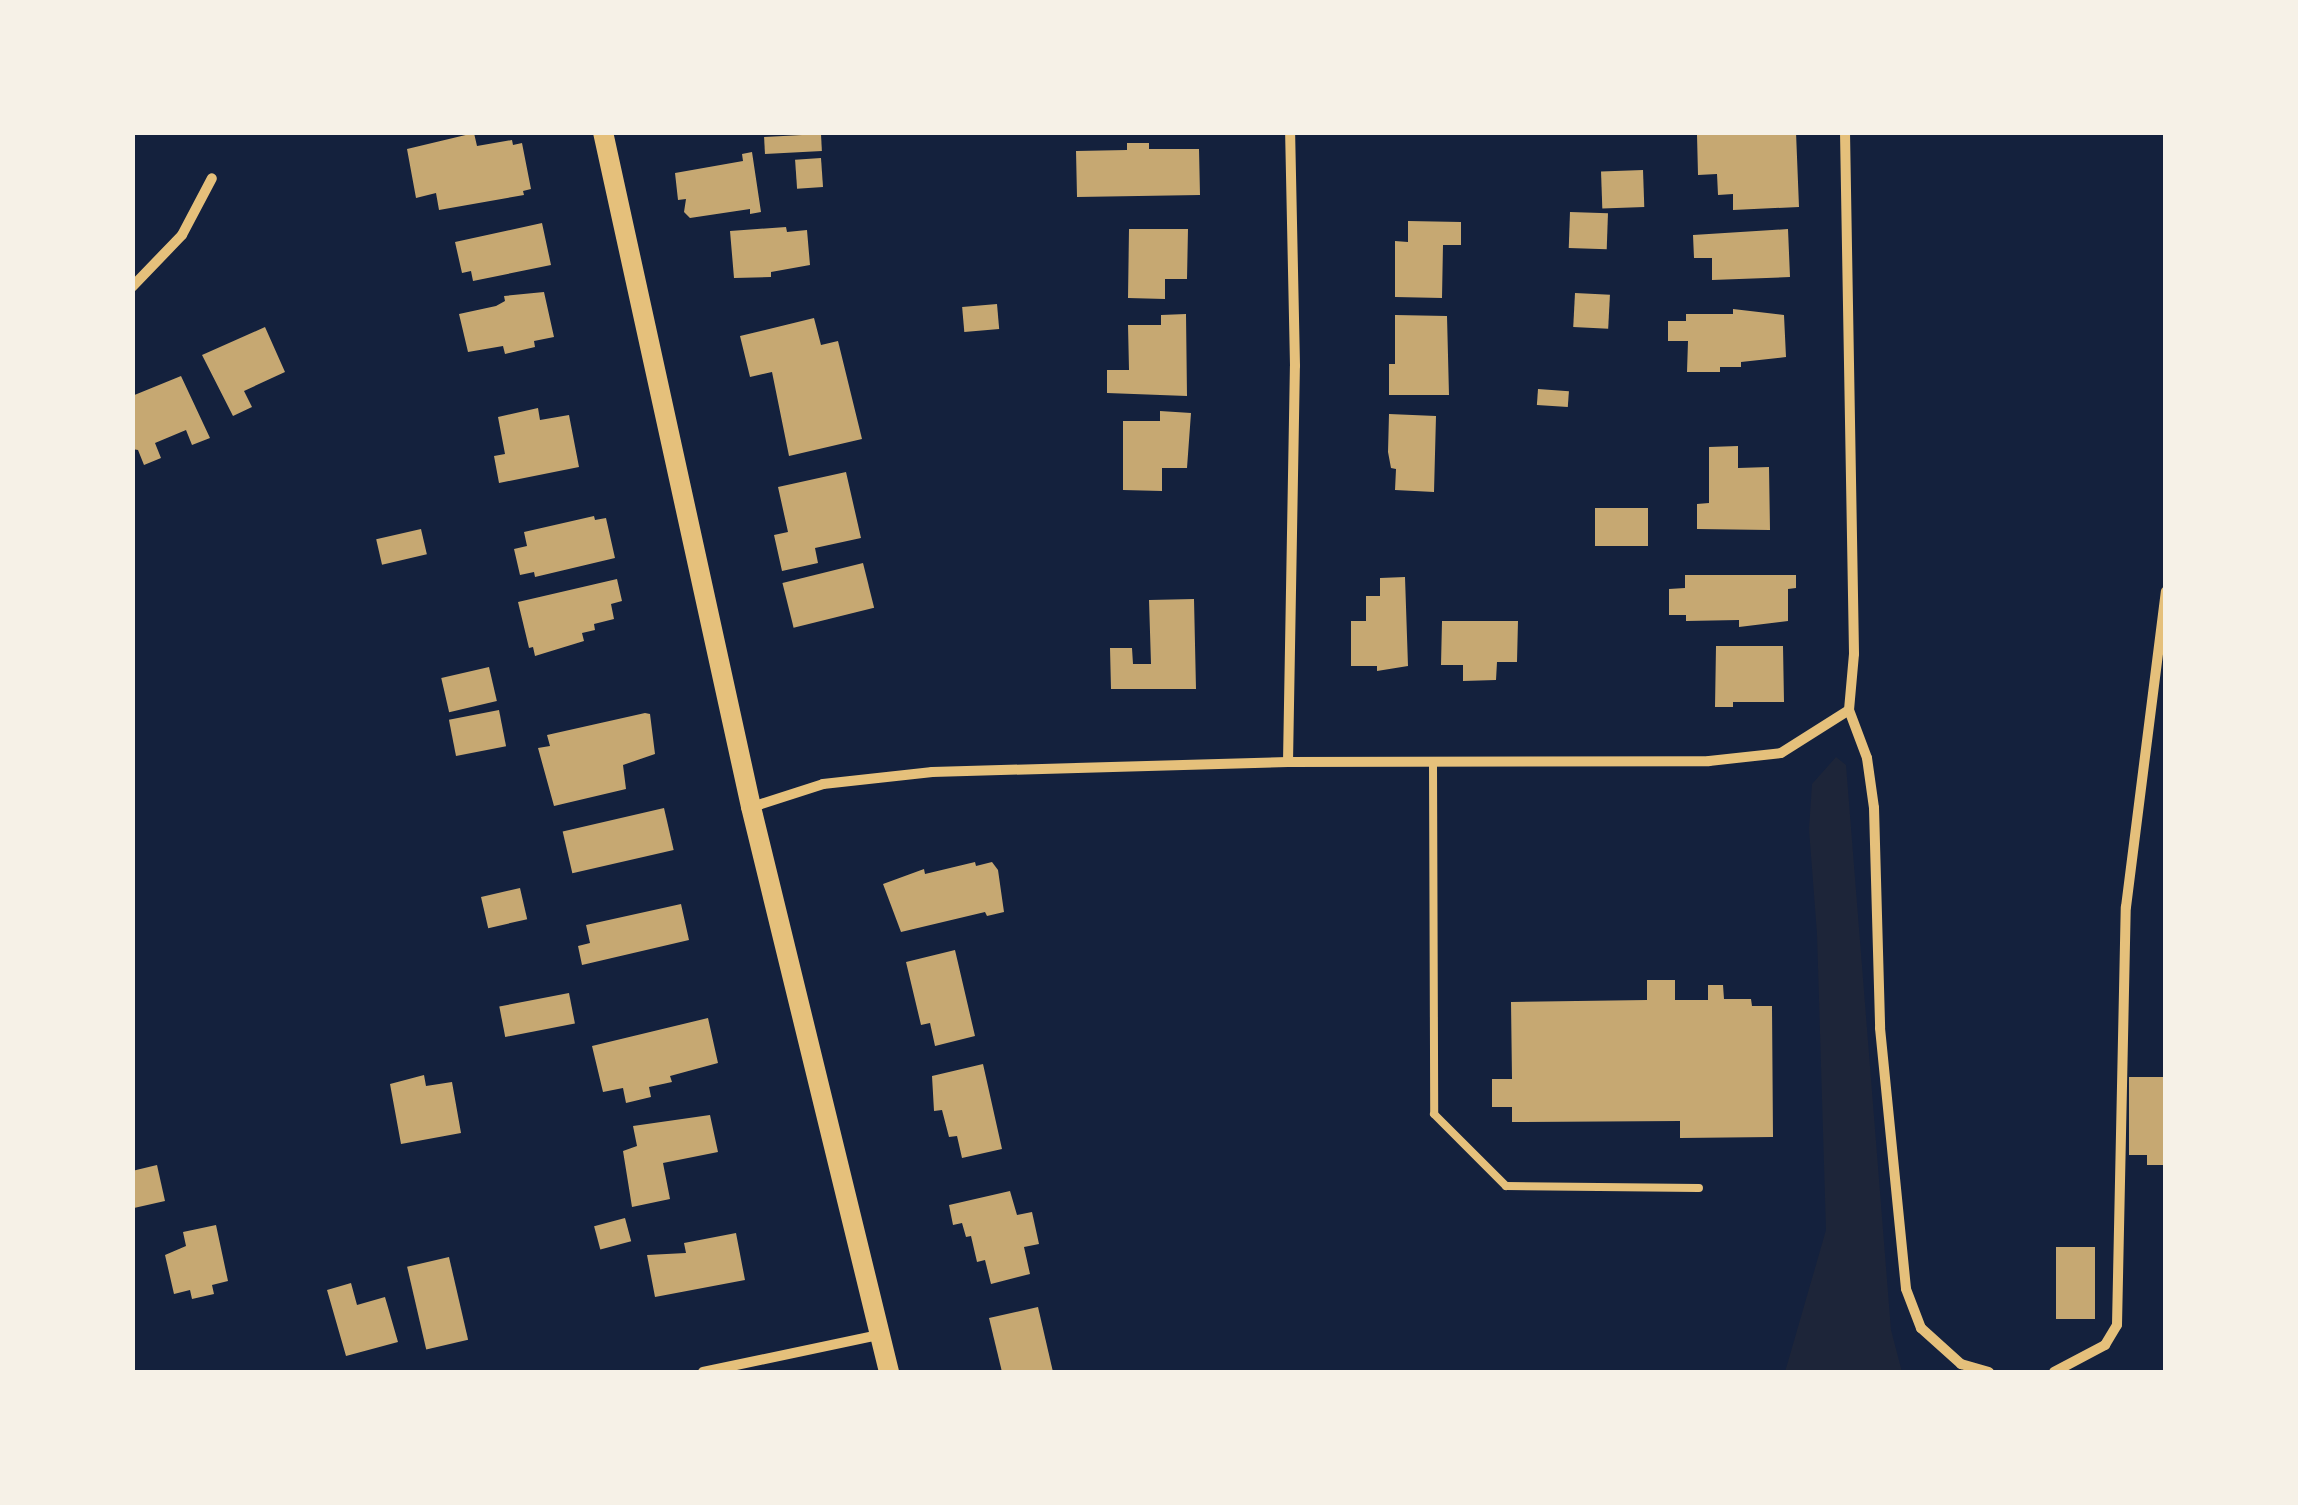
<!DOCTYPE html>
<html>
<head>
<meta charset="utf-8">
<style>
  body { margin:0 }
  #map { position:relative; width:2298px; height:1505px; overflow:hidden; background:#14213d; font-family:Bitter,serif }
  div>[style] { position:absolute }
  .green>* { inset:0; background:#1d2539 }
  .building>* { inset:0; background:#c6a872; transform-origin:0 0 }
  .service>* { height:8px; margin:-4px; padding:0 4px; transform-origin:4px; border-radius:4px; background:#e5c07b }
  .minor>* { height:10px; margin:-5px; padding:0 5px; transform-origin:5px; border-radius:5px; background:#e5c07b }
  .secondary>* { height:20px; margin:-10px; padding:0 10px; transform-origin:10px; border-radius:10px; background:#e5c07b }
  span { translate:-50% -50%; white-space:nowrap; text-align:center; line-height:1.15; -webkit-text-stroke:10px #f6f1e7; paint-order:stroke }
  .frame { position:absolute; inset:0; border:135px solid #f6f1e7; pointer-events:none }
</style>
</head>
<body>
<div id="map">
  <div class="green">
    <i style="clip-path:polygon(1836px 757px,1846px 765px,1891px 1330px,1902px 1372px,1785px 1372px,1826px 1230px,1817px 934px,1809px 829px,1812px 784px)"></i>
  </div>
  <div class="building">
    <i style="clip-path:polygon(1796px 132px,1799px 207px,1733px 210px,1733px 194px,1718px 195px,1717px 174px,1698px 175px,1697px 135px)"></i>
    <i style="clip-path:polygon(474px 133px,477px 146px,512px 140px,513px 145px,522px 143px,531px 189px,523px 191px,524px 195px,439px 210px,436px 193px,416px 198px,407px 149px)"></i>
    <i style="left:821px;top:134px;width:17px;height:57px;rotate:87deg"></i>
    <i style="clip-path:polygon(1127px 143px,1149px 143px,1149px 149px,1199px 149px,1200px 195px,1077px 197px,1076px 151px,1127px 150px)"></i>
    <i style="clip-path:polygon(752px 152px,761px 212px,750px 214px,750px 209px,690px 218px,684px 212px,686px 199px,678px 200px,675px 173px,743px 161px,742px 154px)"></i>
    <i style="left:821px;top:158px;width:29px;height:26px;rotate:86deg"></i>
    <i style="left:1643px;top:170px;width:37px;height:42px;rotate:88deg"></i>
    <i style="left:1570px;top:212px;width:38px;height:36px;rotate:2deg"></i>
    <i style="clip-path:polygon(1408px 221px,1461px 222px,1461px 245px,1443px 245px,1442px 298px,1395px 297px,1395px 241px,1408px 242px)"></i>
    <i style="clip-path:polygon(542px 223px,551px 265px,473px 281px,471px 271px,462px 273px,455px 242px)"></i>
    <i style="clip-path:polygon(786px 227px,787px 232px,807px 230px,810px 265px,771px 272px,771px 277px,734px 278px,730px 231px)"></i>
    <i style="clip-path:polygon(1129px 229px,1188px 229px,1187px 279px,1165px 279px,1165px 299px,1128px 298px)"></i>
    <i style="clip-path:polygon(1788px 229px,1790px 277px,1712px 280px,1712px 258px,1694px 258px,1693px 235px)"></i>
    <i style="clip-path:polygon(544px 292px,554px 337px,534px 341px,535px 347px,505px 354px,503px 346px,468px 352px,459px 314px,496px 306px,505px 301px,504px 296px)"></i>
    <i style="left:1575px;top:293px;width:35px;height:34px;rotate:3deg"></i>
    <i style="left:997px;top:304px;width:25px;height:35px;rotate:85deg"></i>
    <i style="clip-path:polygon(1733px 309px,1784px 315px,1786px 357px,1741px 362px,1741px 367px,1720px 367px,1720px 372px,1687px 372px,1688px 341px,1668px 341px,1668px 321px,1686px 321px,1686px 314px,1733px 314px)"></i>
    <i style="clip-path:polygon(1186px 314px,1187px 396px,1107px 393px,1107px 370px,1129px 370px,1128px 325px,1161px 325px,1161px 315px)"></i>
    <i style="clip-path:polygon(1395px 315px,1447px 316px,1449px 395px,1389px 395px,1389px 364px,1395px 364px)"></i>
    <i style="clip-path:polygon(814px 318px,821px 345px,838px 341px,862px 439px,789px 456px,772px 372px,750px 377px,740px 336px)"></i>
    <i style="clip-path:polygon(265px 327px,285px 372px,244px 391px,252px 407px,233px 416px,202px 355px)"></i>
    <i style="clip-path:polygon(181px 376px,210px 438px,192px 445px,186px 430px,155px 443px,161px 458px,144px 465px,138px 450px,132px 449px,132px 396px)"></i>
    <i style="left:1538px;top:389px;width:31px;height:16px;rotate:4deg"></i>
    <i style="clip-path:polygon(538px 408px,540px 420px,569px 415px,579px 467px,499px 483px,494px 456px,505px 454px,498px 417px)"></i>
    <i style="clip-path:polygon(1160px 411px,1191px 413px,1187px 468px,1162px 468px,1162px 491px,1123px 490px,1123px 421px,1160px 421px)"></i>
    <i style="clip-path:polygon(1389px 414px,1436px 416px,1434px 492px,1395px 490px,1396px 469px,1391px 468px,1388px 452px)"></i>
    <i style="clip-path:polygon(1738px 446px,1738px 468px,1769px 467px,1770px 530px,1697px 529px,1697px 504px,1709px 503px,1709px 447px)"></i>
    <i style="clip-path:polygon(846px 472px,861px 538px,815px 548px,818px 563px,782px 571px,774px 535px,788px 532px,778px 487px)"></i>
    <i style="left:1595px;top:508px;width:53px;height:38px"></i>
    <i style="clip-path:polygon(594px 516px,595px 520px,606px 518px,615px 558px,535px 577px,534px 572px,520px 575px,514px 549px,527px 546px,524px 532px)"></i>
    <i style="left:421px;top:529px;width:26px;height:46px;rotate:77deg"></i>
    <i style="left:863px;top:563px;width:46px;height:83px;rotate:76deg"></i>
    <i style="clip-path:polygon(1685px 575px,1796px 575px,1796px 588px,1788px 589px,1788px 621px,1739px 627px,1739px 620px,1686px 621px,1686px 615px,1669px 615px,1669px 589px,1685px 588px)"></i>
    <i style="clip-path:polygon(1405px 577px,1408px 666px,1377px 671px,1377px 666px,1351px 666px,1351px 621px,1366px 621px,1366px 596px,1380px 596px,1380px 578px)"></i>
    <i style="clip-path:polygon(617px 579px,622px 601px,611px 604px,614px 619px,594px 624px,595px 630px,582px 633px,584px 641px,535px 656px,533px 647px,529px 648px,518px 602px)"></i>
    <i style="clip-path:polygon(1194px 599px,1196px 689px,1111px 689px,1110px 648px,1132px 648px,1133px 664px,1151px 664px,1149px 600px)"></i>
    <i style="clip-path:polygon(1442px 621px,1518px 621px,1517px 662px,1497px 662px,1496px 680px,1463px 681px,1463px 665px,1441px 665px)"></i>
    <i style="clip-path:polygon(1716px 646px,1783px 646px,1784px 702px,1733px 702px,1733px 707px,1715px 707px)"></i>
    <i style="left:489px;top:667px;width:35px;height:49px;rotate:77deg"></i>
    <i style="left:499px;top:710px;width:37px;height:51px;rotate:79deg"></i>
    <i style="clip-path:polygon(645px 713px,650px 714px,655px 754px,623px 765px,626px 789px,554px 806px,538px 748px,550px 746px,547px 735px)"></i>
    <i style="left:664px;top:808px;width:43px;height:104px;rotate:77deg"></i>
    <i style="clip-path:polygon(975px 862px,976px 866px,992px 862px,998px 870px,1004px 912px,987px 916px,985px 912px,901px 932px,883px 884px,924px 869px,925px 874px)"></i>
    <i style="left:520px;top:888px;width:32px;height:40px;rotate:77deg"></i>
    <i style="clip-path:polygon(681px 904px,689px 940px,582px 965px,578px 946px,590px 943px,586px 925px)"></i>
    <i style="clip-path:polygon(955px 950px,975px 1036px,935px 1046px,930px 1023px,921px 1025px,906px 962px)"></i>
    <i style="clip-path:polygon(1647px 980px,1675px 980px,1675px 1000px,1708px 1000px,1708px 985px,1723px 985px,1724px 999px,1751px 999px,1752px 1006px,1772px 1006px,1773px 1137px,1680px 1138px,1680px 1121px,1512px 1122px,1512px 1107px,1492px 1107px,1492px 1079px,1512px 1079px,1511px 1002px,1647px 1000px)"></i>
    <i style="left:569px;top:993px;width:31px;height:71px;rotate:79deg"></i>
    <i style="clip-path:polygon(708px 1018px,718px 1063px,670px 1076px,672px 1082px,649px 1087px,651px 1097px,626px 1103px,623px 1088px,603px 1092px,592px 1046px)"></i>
    <i style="clip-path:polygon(983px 1064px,1002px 1149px,962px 1158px,957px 1136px,949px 1137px,942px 1110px,934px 1111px,932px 1076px)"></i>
    <i style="clip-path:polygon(424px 1075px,426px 1086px,452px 1082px,461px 1133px,401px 1144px,390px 1084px)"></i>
    <i style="clip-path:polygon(2129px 1077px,2166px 1077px,2166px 1165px,2147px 1165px,2147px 1155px,2129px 1155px)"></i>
    <i style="clip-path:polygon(710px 1115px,718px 1152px,663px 1163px,670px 1199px,632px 1207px,623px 1151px,637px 1146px,633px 1126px)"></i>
    <i style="clip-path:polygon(157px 1165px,165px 1201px,134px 1208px,132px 1171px)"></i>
    <i style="clip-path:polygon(1010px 1191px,1017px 1215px,1032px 1212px,1039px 1244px,1024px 1247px,1030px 1274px,991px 1284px,985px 1260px,977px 1262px,971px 1236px,966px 1237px,962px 1223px,953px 1225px,949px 1205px)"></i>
    <i style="left:625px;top:1218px;width:24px;height:32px;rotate:75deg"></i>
    <i style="clip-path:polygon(216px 1225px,228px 1281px,212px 1285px,214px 1294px,192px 1299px,190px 1290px,174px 1294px,165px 1255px,186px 1246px,183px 1232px)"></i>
    <i style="clip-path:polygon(736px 1233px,745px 1280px,655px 1297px,647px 1255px,686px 1253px,684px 1243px)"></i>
    <i style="left:2095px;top:1247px;width:72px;height:39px;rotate:90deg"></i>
    <i style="left:449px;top:1257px;width:85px;height:43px;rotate:77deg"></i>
    <i style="clip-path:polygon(351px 1283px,357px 1305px,385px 1297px,398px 1342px,346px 1356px,327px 1290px)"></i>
    <i style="clip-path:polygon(1038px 1307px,1053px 1372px,1002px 1372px,989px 1318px)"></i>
  </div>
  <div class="service">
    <i style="left:1433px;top:764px;width:350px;rotate:89.8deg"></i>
    <i style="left:1434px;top:1114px;width:102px;rotate:45deg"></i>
    <i style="left:1506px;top:1186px;width:193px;rotate:0.6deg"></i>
  </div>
  <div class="minor">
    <i style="left:1845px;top:132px;width:522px;rotate:89.01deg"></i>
    <i style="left:1854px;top:654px;width:56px;rotate:95.1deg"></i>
    <i style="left:1849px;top:710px;width:51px;rotate:69.4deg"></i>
    <i style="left:1867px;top:758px;width:50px;rotate:82deg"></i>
    <i style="left:1874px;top:808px;width:220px;rotate:88.4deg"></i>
    <i style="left:1880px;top:1028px;width:262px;rotate:84.3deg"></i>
    <i style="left:1906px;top:1289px;width:42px;rotate:69deg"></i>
    <i style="left:1921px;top:1328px;width:54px;rotate:42deg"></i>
    <i style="left:1961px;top:1364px;width:29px;rotate:16deg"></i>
    <i style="left:132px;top:287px;width:72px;rotate:-46.1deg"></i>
    <i style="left:182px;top:235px;width:64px;rotate:-62.2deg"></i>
    <i style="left:1288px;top:762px;width:396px;rotate:-89deg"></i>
    <i style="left:1295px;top:366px;width:234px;rotate:-91.2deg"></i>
    <i style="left:752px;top:807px;width:75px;rotate:-17.9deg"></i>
    <i style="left:823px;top:784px;width:110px;rotate:-6.3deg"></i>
    <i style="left:932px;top:772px;width:356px;rotate:-1.6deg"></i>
    <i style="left:1288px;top:762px;width:421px;rotate:-0.1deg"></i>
    <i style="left:1709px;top:761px;width:72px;rotate:-6.3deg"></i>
    <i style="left:1781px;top:753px;width:80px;rotate:-32.3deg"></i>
    <i style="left:703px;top:1372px;width:180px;rotate:-11.9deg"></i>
    <i style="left:2054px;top:1372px;width:58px;rotate:-27.9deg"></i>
    <i style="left:2105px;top:1345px;width:23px;rotate:-59deg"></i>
    <i style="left:2117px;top:1325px;width:418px;rotate:-88.8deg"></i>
    <i style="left:2126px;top:907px;width:318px;rotate:-82.8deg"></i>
  </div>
  <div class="secondary">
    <i style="left:603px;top:132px;width:691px;rotate:77.63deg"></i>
    <i style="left:751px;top:807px;width:582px;rotate:76.27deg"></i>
  </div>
  <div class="frame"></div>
</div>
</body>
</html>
